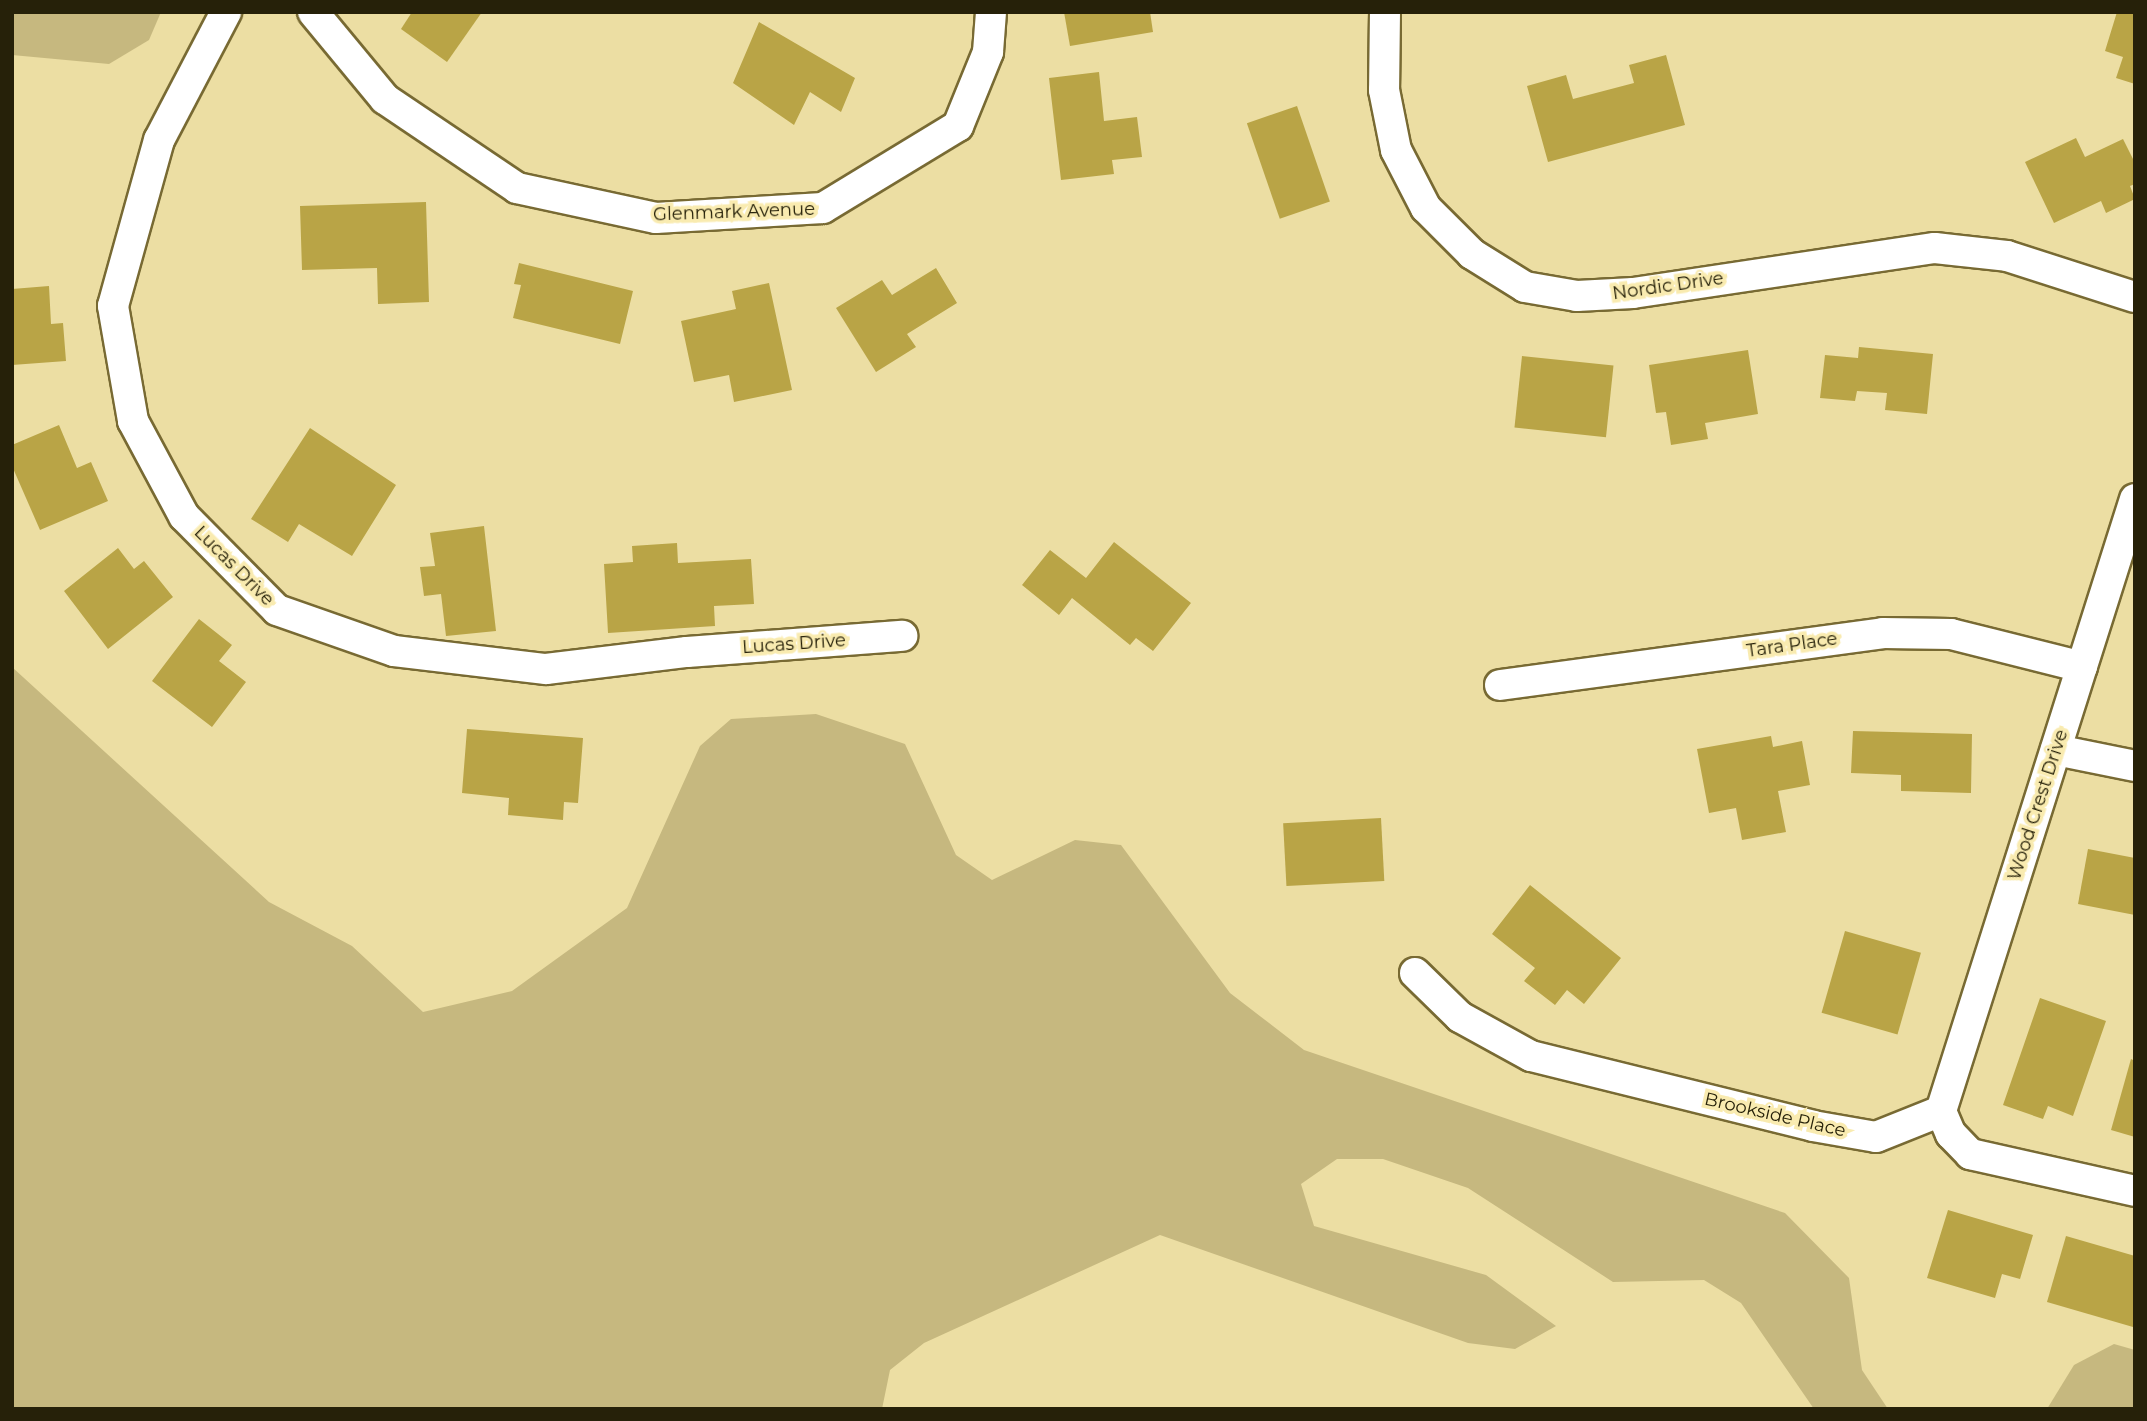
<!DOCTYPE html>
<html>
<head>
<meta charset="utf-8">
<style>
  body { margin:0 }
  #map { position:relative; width:2147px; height:1421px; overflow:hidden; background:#ecdea3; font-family:Montserrat,sans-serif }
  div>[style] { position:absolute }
  .green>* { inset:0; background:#c6b87f }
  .building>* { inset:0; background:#b9a446; transform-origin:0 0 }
  .roads { filter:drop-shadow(2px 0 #786a33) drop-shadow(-2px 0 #786a33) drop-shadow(0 2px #786a33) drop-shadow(0 -2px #786a33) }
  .minor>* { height:30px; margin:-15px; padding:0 15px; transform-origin:15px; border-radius:15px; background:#fff }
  span { translate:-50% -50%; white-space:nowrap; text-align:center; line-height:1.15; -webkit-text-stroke:7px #f9ebb0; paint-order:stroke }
  .street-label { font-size:18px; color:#262109 }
  .frame { position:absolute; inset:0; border:14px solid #262109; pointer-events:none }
</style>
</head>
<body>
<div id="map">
  <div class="green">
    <i style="clip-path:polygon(12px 12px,161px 12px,149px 40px,109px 64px,12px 55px)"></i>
    <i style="clip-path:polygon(12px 667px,269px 902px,352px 946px,423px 1012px,512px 991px,627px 908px,700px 746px,731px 719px,816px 714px,905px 744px,956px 855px,992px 880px,1075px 840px,1121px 845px,1230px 993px,1304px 1050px,1785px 1213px,1849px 1278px,1862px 1370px,1888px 1409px,1814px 1409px,1741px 1303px,1704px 1280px,1613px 1282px,1468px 1188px,1383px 1159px,1337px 1159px,1301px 1184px,1314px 1226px,1486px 1275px,1556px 1326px,1515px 1349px,1468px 1343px,1160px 1235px,924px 1343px,890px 1370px,882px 1409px,12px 1409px)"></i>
    <i style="clip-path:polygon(2114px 1344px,2135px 1350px,2135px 1409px,2047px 1409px,2074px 1365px)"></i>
  </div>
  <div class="building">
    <i style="clip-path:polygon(412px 12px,482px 12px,447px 62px,401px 29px)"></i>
    <i style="clip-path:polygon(1064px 12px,1150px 12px,1153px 32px,1070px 46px)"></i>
    <i style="clip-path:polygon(2117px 12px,2135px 12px,2135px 84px,2116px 78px,2123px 57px,2105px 51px)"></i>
    <i style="clip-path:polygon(759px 22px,855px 78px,841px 112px,810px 92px,794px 125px,733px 83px)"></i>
    <i style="clip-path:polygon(1666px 55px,1685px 125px,1548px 162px,1527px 86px,1566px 75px,1573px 99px,1634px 83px,1629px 65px)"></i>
    <i style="clip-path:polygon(1099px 72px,1104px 121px,1137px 117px,1142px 157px,1112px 160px,1114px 174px,1061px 180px,1049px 78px)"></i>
    <i style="left:1297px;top:106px;width:101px;height:53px;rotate:71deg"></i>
    <i style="clip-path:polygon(2076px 138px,2085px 157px,2123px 139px,2135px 163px,2135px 184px,2130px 186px,2135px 199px,2106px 213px,2101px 201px,2054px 223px,2025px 162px)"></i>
    <i style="clip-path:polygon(426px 202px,429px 302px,378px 304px,377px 268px,302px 270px,300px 206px)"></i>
    <i style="clip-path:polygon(519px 263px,633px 291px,620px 344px,513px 318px,521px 285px,514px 284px)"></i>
    <i style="clip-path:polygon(936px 268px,957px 303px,907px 334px,916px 347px,876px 372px,836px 308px,882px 280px,892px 295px)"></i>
    <i style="clip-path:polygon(769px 283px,792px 390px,734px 402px,729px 375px,694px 382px,681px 321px,736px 309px,732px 291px)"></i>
    <i style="clip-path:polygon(49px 286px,51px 324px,63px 323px,66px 361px,12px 365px,12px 289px)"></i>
    <i style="clip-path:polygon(1859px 347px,1933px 354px,1927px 414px,1885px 410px,1887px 393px,1857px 391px,1855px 401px,1820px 398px,1825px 355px,1858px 358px)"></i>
    <i style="clip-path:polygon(1748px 350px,1758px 414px,1705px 423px,1708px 439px,1671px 445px,1666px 412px,1656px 413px,1649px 365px)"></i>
    <i style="left:1522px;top:356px;width:92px;height:72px;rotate:6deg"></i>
    <i style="clip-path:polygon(59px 425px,77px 468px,91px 462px,108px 501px,40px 530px,12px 466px,12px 445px)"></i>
    <i style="clip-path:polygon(310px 428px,396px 485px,352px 556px,299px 524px,288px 542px,251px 519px)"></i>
    <i style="clip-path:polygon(484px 526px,496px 631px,446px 636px,441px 594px,424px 596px,420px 567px,435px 566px,430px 533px)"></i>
    <i style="clip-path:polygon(1114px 542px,1191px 603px,1153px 651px,1136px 638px,1130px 645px,1072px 598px,1059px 615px,1022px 585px,1050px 550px,1086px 578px)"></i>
    <i style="clip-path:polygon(677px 543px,678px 563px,751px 559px,754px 604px,714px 606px,715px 626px,608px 633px,604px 564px,633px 562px,632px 546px)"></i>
    <i style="clip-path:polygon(118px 548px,134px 569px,144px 561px,173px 597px,108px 649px,64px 591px)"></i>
    <i style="clip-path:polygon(199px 619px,232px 645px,219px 661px,246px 682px,212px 727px,152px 681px)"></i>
    <i style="clip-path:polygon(467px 729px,583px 738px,578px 803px,564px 802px,563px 820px,508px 815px,509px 798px,462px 793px)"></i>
    <i style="clip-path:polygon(1853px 731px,1972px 734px,1971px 793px,1901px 791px,1901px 775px,1851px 773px)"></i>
    <i style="clip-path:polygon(1771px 736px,1773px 747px,1802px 741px,1810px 785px,1778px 791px,1786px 832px,1742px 840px,1736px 808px,1709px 813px,1697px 749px)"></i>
    <i style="left:1381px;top:818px;width:63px;height:98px;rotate:87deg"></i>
    <i style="clip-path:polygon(2088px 849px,2135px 858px,2135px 915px,2078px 904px)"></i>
    <i style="clip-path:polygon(1530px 885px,1621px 958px,1584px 1004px,1567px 990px,1555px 1005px,1524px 981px,1535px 968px,1492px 934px)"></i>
    <i style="left:1845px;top:931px;width:79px;height:85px;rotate:16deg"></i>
    <i style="clip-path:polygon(2040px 998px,2106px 1021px,2073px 1116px,2048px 1106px,2043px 1119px,2003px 1105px)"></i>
    <i style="clip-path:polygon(2131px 1059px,2135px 1061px,2135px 1137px,2111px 1130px)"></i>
    <i style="clip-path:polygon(1948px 1210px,2033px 1235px,2020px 1279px,2002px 1274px,1995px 1298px,1927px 1278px)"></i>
    <i style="clip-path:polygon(2066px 1236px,2135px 1256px,2133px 1327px,2047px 1302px)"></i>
  </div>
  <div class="roads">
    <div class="minor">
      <i style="left:226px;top:12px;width:144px;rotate:117.6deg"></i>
      <i style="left:159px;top:140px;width:172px;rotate:105.5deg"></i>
      <i style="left:113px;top:306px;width:117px;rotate:80.1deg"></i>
      <i style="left:133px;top:421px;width:108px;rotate:61.8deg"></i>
      <i style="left:184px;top:516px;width:132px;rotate:45.3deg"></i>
      <i style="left:277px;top:610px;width:124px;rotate:19.3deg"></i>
      <i style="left:394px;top:651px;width:153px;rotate:6.8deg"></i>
      <i style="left:546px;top:669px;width:142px;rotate:-6.9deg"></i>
      <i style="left:687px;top:652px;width:216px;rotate:-4.3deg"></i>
      <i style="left:313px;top:12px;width:113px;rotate:50.4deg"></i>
      <i style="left:385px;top:99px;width:159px;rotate:34deg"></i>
      <i style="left:517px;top:188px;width:142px;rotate:12.2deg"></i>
      <i style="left:656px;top:218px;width:167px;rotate:-3.4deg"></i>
      <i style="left:823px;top:208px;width:158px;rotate:-31.3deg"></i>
      <i style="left:958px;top:126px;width:80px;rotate:-67.9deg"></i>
      <i style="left:988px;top:52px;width:40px;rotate:-85.7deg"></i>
      <i style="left:1385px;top:12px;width:78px;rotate:90.7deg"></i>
      <i style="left:1384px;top:90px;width:61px;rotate:78.7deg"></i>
      <i style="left:1396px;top:150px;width:65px;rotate:62.7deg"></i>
      <i style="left:1426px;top:208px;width:65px;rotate:45deg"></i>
      <i style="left:1472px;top:254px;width:62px;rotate:31.9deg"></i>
      <i style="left:1525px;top:287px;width:53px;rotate:9.8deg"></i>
      <i style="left:1577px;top:296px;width:56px;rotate:-3.1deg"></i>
      <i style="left:1633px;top:293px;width:305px;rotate:-8.5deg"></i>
      <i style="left:1935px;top:248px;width:72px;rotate:6.3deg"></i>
      <i style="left:2007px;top:256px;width:134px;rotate:17.8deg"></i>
      <i style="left:1500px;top:685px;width:387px;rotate:-7.7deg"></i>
      <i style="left:1883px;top:633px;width:68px;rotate:0.8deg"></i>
      <i style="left:1951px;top:634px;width:135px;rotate:14.1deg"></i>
      <i style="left:2056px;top:750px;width:81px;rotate:11.4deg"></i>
      <i style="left:1415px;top:973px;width:63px;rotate:44.4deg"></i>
      <i style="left:1460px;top:1017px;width:81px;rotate:28.8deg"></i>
      <i style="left:1531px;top:1056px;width:291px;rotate:13.9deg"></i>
      <i style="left:1813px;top:1126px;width:64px;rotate:9.9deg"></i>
      <i style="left:1876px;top:1137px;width:70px;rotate:-21.8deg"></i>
      <i style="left:1941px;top:1111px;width:25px;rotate:67deg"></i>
      <i style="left:1951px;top:1134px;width:28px;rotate:46deg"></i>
      <i style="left:1970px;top:1154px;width:169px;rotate:12.6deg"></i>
      <i style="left:1941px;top:1111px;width:642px;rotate:-72.41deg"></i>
    </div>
  </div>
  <div class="street-label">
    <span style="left:734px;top:212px;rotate:-2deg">Glenmark Avenue</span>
    <span style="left:1668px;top:286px;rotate:-8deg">Nordic Drive</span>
    <span style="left:234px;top:566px;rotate:45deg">Lucas Drive</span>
    <span style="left:794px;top:644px;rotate:-4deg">Lucas Drive</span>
    <span style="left:1792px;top:645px;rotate:-8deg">Tara Place</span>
    <span style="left:2038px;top:805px;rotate:-72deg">Wood Crest Drive</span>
    <span style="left:1775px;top:1115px;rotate:13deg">Brookside Place</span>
  </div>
  <div class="frame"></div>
</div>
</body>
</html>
